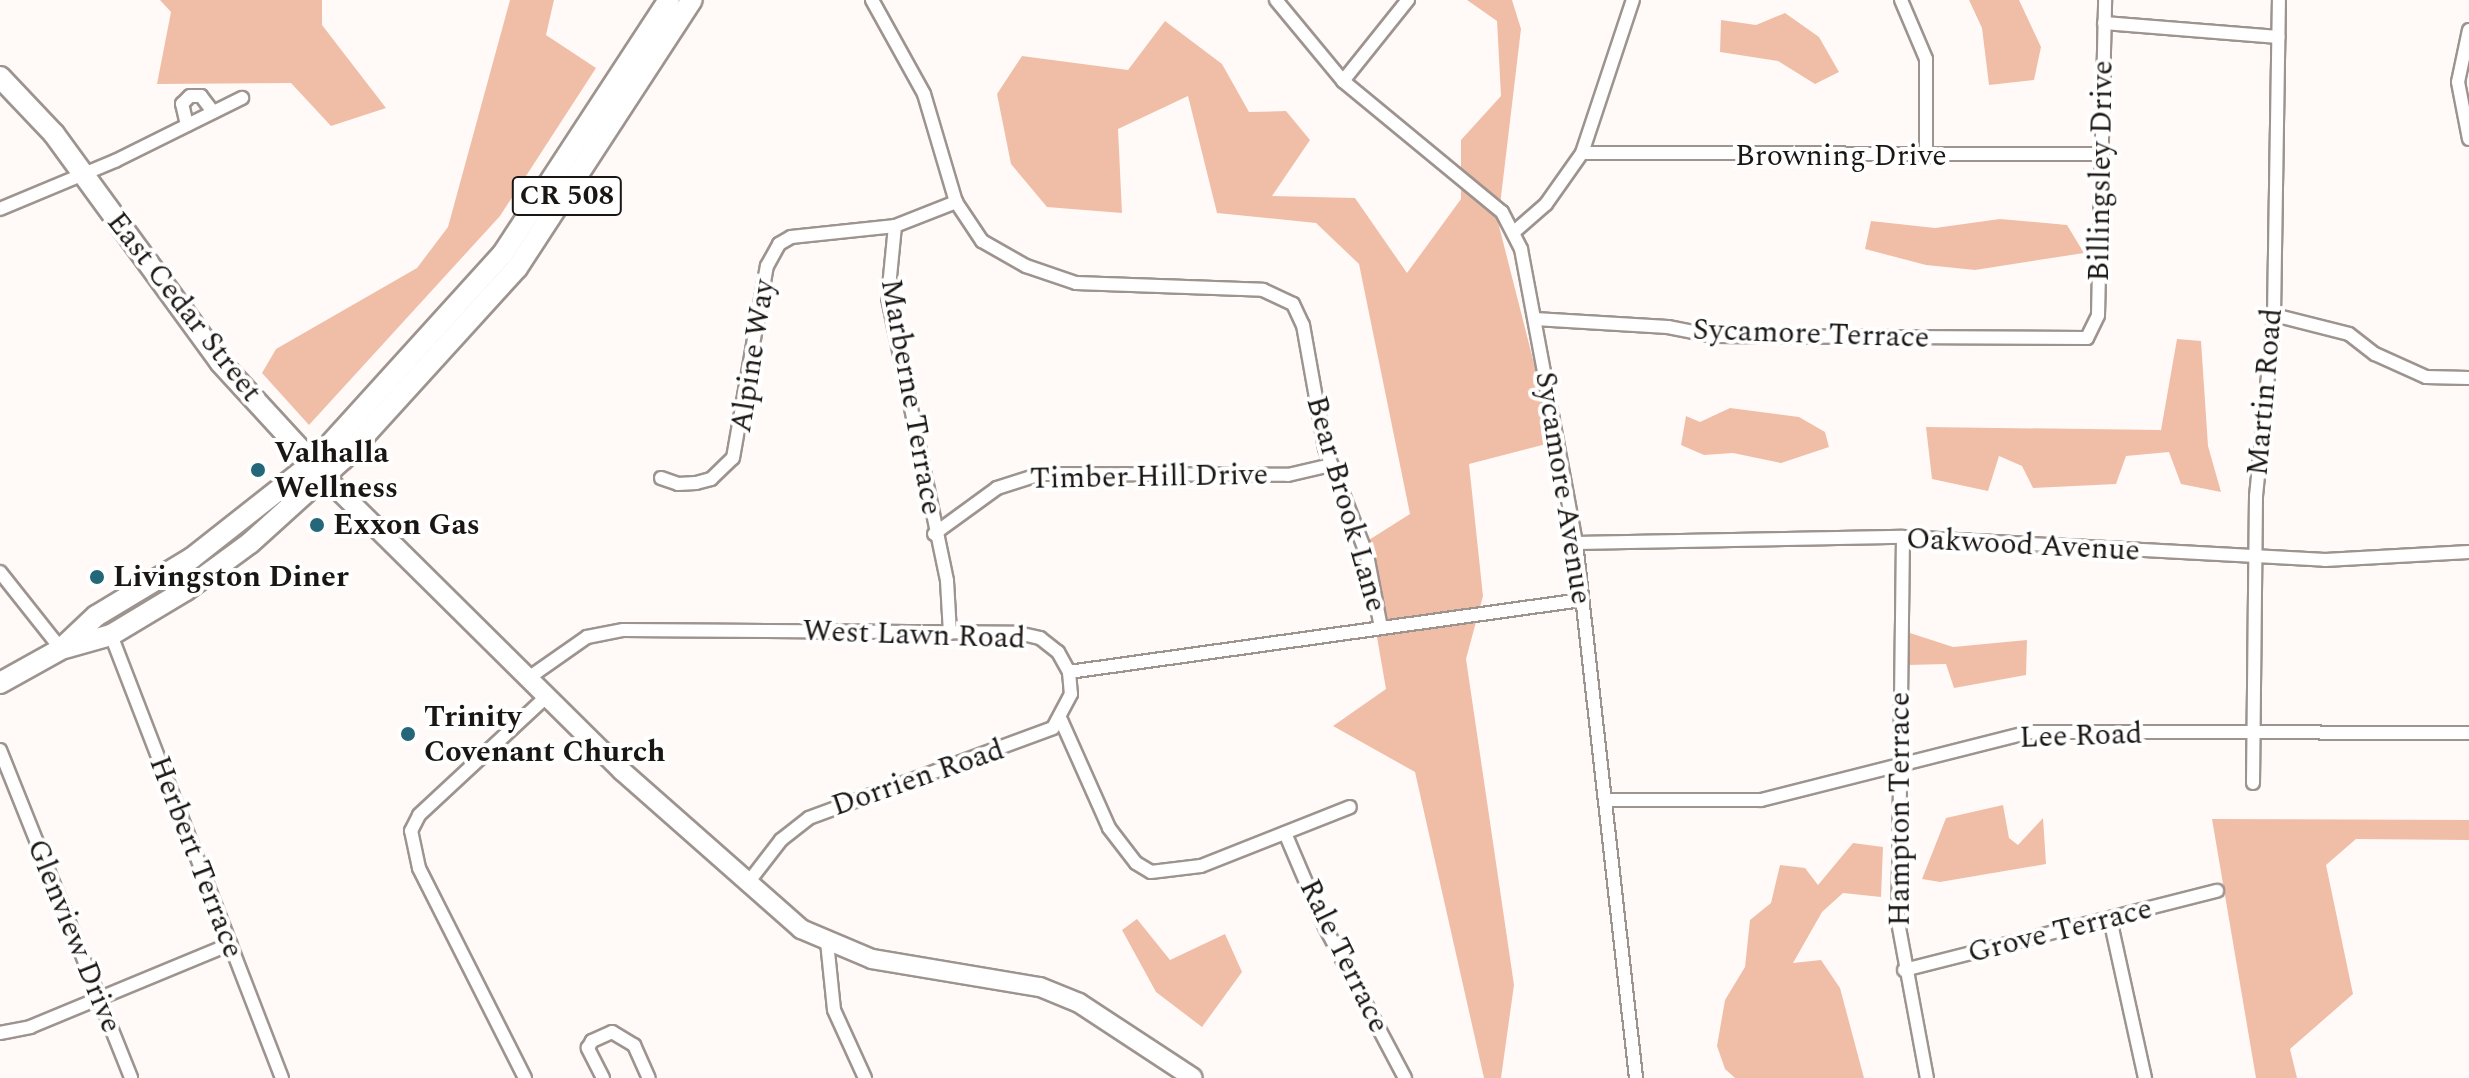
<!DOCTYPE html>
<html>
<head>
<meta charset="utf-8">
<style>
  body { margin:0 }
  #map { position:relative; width:2469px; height:1078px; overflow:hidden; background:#fffaf8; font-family:Spectral,serif }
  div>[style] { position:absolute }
  .green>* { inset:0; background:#f0bea7 }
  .roads { filter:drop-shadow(2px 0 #9e948f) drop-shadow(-2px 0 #9e948f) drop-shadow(0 2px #9e948f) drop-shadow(0 -2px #9e948f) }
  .minor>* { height:12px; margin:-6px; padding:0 6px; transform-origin:6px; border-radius:6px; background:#fff }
  .secondary>* { height:18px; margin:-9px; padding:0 9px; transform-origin:9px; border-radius:9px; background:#fff }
  .primary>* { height:20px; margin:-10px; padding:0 10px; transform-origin:10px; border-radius:10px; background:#fff }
  .dots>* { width:22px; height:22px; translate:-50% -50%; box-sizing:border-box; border:4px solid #fff; border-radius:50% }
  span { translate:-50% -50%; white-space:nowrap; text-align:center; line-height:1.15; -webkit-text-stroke:8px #fff; paint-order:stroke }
  .shield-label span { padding:2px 6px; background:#fff; border:2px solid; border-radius:6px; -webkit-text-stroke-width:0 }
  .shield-label { font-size:28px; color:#1a1614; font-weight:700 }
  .street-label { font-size:30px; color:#1a1614 }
  .poi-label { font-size:30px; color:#1a1614; font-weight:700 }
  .left { translate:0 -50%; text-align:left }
</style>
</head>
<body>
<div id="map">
  <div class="green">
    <i style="clip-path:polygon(160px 0,322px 0,322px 25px,386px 108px,331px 126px,291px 83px,157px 84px,171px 12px)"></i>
    <i style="clip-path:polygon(510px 0,554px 0,546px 35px,596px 68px,500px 216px,309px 425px,262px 373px,276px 349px,417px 268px,448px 227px)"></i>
    <i style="clip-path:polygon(1467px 0,1512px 0,1521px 29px,1498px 222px,1554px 442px,1469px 464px,1483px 596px,1466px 659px,1514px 985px,1501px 1078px,1484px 1078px,1415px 772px,1333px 726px,1386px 689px,1361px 545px,1410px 514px,1359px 264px,1316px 223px,1217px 213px,1188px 96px,1118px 129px,1122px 213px,1047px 207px,1011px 164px,997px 94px,1022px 56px,1128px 70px,1165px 21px,1222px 64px,1249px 112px,1286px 111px,1310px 140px,1272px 196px,1355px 198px,1407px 273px,1461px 199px,1461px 140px,1501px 96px,1497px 21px)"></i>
    <i style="clip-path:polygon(1969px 0,2019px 0,2041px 47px,2034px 80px,1989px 85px,1982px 28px)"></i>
    <i style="clip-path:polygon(1785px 13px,1819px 37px,1839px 72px,1815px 84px,1778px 61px,1720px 52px,1721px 20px,1756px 25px)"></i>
    <i style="clip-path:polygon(2000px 219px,2067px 225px,2084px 253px,1975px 270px,1926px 265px,1865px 249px,1871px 221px,1935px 228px)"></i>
    <i style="clip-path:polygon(2177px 339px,2201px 341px,2208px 446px,2221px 492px,2181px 484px,2169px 452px,2126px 456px,2116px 484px,2033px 488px,2022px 466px,1999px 456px,1988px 491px,1932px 479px,1926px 427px,2161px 430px)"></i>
    <i style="clip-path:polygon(1730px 408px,1799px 417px,1825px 432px,1829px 447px,1781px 463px,1733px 453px,1704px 455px,1681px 445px,1686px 416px,1700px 422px)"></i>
    <i style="clip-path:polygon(1910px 633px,1953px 647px,2027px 640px,2026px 675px,1954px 688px,1946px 664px,1908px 665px)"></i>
    <i style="clip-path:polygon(2003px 805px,2009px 838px,2018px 845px,2043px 818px,2046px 864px,1940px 882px,1922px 879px,1946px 818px)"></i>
    <i style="clip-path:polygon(2212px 819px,2469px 820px,2469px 840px,2356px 839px,2326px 865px,2353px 994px,2290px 1049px,2297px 1078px,2256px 1078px)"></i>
    <i style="clip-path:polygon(1853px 843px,1883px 847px,1881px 897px,1843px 893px,1822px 912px,1793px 963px,1821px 960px,1840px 988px,1864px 1078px,1735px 1078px,1725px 1069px,1717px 1046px,1725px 1000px,1745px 967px,1750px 920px,1771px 903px,1780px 865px,1805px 868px,1818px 885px)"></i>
    <i style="clip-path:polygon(1137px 919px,1170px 960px,1225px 934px,1242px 972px,1202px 1027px,1156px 992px,1122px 930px)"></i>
  </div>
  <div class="roads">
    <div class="minor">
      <i style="left:872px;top:0;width:107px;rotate:61deg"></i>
      <i style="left:924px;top:94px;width:113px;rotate:73.5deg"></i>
      <i style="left:956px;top:202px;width:47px;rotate:56.3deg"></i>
      <i style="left:982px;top:241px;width:51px;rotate:29.6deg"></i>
      <i style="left:1026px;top:266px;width:53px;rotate:18.8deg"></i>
      <i style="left:1076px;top:283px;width:187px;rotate:2.1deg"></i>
      <i style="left:1263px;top:290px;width:33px;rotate:25deg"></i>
      <i style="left:1293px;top:304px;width:23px;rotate:65deg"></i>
      <i style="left:1303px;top:325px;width:125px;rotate:79.9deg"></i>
      <i style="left:1325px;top:448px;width:115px;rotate:68.6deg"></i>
      <i style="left:1367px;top:555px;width:74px;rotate:79.1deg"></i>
      <i style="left:1276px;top:0;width:105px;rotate:50.4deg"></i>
      <i style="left:1343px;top:81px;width:206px;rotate:39.5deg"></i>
      <i style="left:1502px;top:212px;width:42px;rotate:62.8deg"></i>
      <i style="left:1521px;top:249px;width:299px;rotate:79.4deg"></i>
      <i style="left:1576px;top:543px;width:538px;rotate:83.6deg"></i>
      <i style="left:1901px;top:0;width:64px;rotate:67deg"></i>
      <i style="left:1926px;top:59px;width:98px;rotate:90deg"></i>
      <i style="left:2104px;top:23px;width:175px;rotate:4.6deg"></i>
      <i style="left:2469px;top:30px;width:53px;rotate:101.9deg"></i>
      <i style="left:2458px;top:82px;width:58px;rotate:79.1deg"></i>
      <i style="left:1343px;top:81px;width:104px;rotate:-51.3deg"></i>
      <i style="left:187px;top:125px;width:22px;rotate:-103deg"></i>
      <i style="left:182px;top:104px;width:11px;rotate:-45deg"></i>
      <i style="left:190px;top:96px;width:11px"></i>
      <i style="left:201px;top:96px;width:20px;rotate:53deg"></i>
      <i style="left:1582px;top:153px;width:517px;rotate:0.11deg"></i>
      <i style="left:0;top:209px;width:125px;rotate:-22.7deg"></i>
      <i style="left:115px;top:161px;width:142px;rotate:-26.4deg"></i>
      <i style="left:895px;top:226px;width:72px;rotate:95.6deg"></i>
      <i style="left:888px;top:298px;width:289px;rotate:78.2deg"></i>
      <i style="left:947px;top:581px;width:52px;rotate:86.7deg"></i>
      <i style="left:1514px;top:232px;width:43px;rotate:-41.2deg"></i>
      <i style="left:1546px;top:204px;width:62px;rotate:-54.8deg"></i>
      <i style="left:1582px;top:153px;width:161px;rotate:-71.6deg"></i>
      <i style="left:2274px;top:315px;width:77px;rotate:14.2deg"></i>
      <i style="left:2349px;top:334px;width:33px;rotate:38deg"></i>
      <i style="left:2375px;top:354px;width:56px;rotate:24.3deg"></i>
      <i style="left:2426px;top:377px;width:43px;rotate:1.3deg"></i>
      <i style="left:1535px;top:319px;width:133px;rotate:3.4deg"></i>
      <i style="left:1668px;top:327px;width:47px;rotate:11.1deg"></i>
      <i style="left:1714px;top:336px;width:373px;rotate:0.3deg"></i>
      <i style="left:2087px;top:338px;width:25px;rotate:-64deg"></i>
      <i style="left:2098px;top:315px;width:315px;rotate:-88.7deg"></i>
      <i style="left:661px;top:478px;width:18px;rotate:19deg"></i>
      <i style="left:678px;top:484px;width:18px;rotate:-3deg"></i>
      <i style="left:696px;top:483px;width:16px;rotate:-15deg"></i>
      <i style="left:711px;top:479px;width:30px;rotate:-44deg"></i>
      <i style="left:733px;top:458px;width:195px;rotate:-80deg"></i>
      <i style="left:767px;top:266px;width:25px;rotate:-61deg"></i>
      <i style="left:779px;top:244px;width:14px;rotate:-30deg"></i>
      <i style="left:791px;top:237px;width:105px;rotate:-6deg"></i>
      <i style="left:895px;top:226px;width:66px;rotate:-21.5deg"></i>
      <i style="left:934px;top:534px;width:78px;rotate:-36.1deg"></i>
      <i style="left:997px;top:488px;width:46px;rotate:-17.7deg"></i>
      <i style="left:1041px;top:474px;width:247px;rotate:0.2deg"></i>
      <i style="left:1288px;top:475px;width:44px;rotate:-13.1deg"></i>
      <i style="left:1903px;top:537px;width:385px;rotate:90.7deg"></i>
      <i style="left:1898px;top:922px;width:159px;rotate:79.5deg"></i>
      <i style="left:1576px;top:543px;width:327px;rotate:-1.1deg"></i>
      <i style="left:1903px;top:537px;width:423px;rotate:3.1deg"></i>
      <i style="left:2325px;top:560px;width:144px;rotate:-3.2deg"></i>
      <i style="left:0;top:572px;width:98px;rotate:51.6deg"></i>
      <i style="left:111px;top:635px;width:475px;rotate:68.9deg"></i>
      <i style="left:1069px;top:672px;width:517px;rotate:-8deg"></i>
      <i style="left:527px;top:679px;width:73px;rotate:-35deg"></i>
      <i style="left:587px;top:637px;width:37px;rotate:-11deg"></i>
      <i style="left:623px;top:630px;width:395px;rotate:0.4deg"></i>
      <i style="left:1018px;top:633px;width:23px;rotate:13deg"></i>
      <i style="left:1040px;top:638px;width:23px;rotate:38deg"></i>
      <i style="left:1058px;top:652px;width:23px;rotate:61deg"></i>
      <i style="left:1069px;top:672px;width:22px;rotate:85deg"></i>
      <i style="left:1071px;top:694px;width:38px;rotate:118deg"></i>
      <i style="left:1053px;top:728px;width:260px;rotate:159.8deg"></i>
      <i style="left:809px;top:818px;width:36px;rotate:142deg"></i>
      <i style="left:781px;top:840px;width:56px;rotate:127.7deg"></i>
      <i style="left:1061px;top:720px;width:118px;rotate:66deg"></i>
      <i style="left:1109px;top:828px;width:44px;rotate:52.4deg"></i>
      <i style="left:1136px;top:863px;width:17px;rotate:31deg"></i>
      <i style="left:1151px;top:872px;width:50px;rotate:-6.8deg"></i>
      <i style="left:1201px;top:866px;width:160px;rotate:-21.6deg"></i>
      <i style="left:0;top:750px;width:353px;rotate:68.2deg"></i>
      <i style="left:2253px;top:783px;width:287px;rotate:-89.4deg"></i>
      <i style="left:2256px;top:496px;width:182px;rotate:-84.3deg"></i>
      <i style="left:2274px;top:315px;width:315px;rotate:-89.1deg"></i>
      <i style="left:1605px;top:800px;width:156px"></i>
      <i style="left:1761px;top:800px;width:277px;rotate:-14.2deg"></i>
      <i style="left:2030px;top:732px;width:439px;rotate:0.1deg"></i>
      <i style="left:1285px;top:833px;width:102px;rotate:66.9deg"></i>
      <i style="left:1325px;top:927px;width:171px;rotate:62.1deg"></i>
      <i style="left:2110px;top:919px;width:163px;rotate:77.6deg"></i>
      <i style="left:827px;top:942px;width:68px;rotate:84.1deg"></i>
      <i style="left:834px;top:1010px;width:75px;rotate:65.5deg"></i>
      <i style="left:1904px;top:970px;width:323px;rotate:-14.2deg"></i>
      <i style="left:0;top:1033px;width:31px;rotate:-11deg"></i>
      <i style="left:30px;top:1027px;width:217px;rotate:-22.5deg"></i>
      <i style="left:525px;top:1078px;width:235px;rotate:-116.8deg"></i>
      <i style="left:419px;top:868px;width:38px;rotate:-102deg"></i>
      <i style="left:411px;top:831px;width:18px;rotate:-63deg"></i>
      <i style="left:419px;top:815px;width:173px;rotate:-42.9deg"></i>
      <i style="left:603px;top:1078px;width:34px;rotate:-117deg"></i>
      <i style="left:588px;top:1048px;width:8px;rotate:-60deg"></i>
      <i style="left:592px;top:1041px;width:22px;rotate:-24deg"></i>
      <i style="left:612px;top:1032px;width:26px;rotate:31deg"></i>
      <i style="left:634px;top:1045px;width:36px;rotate:66deg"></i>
    </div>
    <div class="secondary">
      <i style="left:325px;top:477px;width:418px;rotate:44.7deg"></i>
      <i style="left:622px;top:771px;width:239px;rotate:41.4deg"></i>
      <i style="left:801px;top:929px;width:77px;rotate:22.9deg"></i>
      <i style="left:872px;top:959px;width:170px;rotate:9.5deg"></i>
      <i style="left:1040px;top:987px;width:42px;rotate:22.3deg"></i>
      <i style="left:1079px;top:1003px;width:136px;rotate:33.3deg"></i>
    </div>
    <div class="primary">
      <i style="left:0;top:77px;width:79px;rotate:46.5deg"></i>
      <i style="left:54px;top:134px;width:282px;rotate:53.9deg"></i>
      <i style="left:220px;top:362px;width:151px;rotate:47.4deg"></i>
      <i style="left:65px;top:648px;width:48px;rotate:-15.8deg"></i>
      <i style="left:111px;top:635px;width:87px;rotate:-31deg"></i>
      <i style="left:186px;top:590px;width:79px;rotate:-36.3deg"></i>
      <i style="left:250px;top:543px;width:125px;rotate:-42.1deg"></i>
      <i style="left:343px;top:459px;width:258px;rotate:-47.7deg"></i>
      <i style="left:517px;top:268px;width:320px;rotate:-56.9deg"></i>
      <i style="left:0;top:683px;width:70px;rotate:-29.1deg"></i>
      <i style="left:61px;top:649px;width:48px;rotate:-43.3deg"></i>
      <i style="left:96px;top:616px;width:112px;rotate:-31.1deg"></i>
      <i style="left:192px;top:558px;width:155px;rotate:-38.2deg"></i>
      <i style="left:314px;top:462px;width:280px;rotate:-47.8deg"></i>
      <i style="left:502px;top:255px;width:305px;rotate:-56.8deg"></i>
    </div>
  </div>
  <div class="dots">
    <i style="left:258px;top:470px;background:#236778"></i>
    <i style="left:317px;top:525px;background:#236778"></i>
    <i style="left:97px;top:577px;background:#236778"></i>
    <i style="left:408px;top:734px;background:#236778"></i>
  </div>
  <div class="shield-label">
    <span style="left:567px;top:196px">CR 508</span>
  </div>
  <div class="street-label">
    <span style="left:1841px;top:156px">Browning Drive</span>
    <span style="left:2101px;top:171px;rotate:-89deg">Billingsley Drive</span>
    <span style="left:184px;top:307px;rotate:52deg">East Cedar Street</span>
    <span style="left:1811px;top:334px;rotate:2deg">Sycamore Terrace</span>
    <span style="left:753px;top:356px;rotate:-81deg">Alpine Way</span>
    <span style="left:2265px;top:392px;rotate:-85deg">Martin Road</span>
    <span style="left:911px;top:397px;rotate:80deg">Marberne Terrace</span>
    <span style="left:1149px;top:477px;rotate:-1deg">Timber Hill Drive</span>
    <span style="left:1563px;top:488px;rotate:81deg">Sycamore Avenue</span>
    <span style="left:1346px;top:504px;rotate:74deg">Bear Brook Lane</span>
    <span style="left:2023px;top:545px;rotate:3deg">Oakwood Avenue</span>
    <span style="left:914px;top:635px;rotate:2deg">West Lawn Road</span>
    <span style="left:2081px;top:736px;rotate:-2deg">Lee Road</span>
    <span style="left:918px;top:778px;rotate:-19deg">Dorrien Road</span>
    <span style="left:1900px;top:809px;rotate:-90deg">Hampton Terrace</span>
    <span style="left:196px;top:857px;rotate:69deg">Herbert Terrace</span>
    <span style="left:2060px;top:931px;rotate:-14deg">Grove Terrace</span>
    <span style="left:74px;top:936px;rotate:68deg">Glenview Drive</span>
    <span style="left:1344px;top:956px;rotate:64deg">Rale Terrace</span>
  </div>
  <div class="poi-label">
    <span class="left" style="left:274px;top:470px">Valhalla<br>Wellness</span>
    <span class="left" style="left:333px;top:525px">Exxon Gas</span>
    <span class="left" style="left:113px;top:577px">Livingston Diner</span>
    <span class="left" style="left:424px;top:734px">Trinity<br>Covenant Church</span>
  </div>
</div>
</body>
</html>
